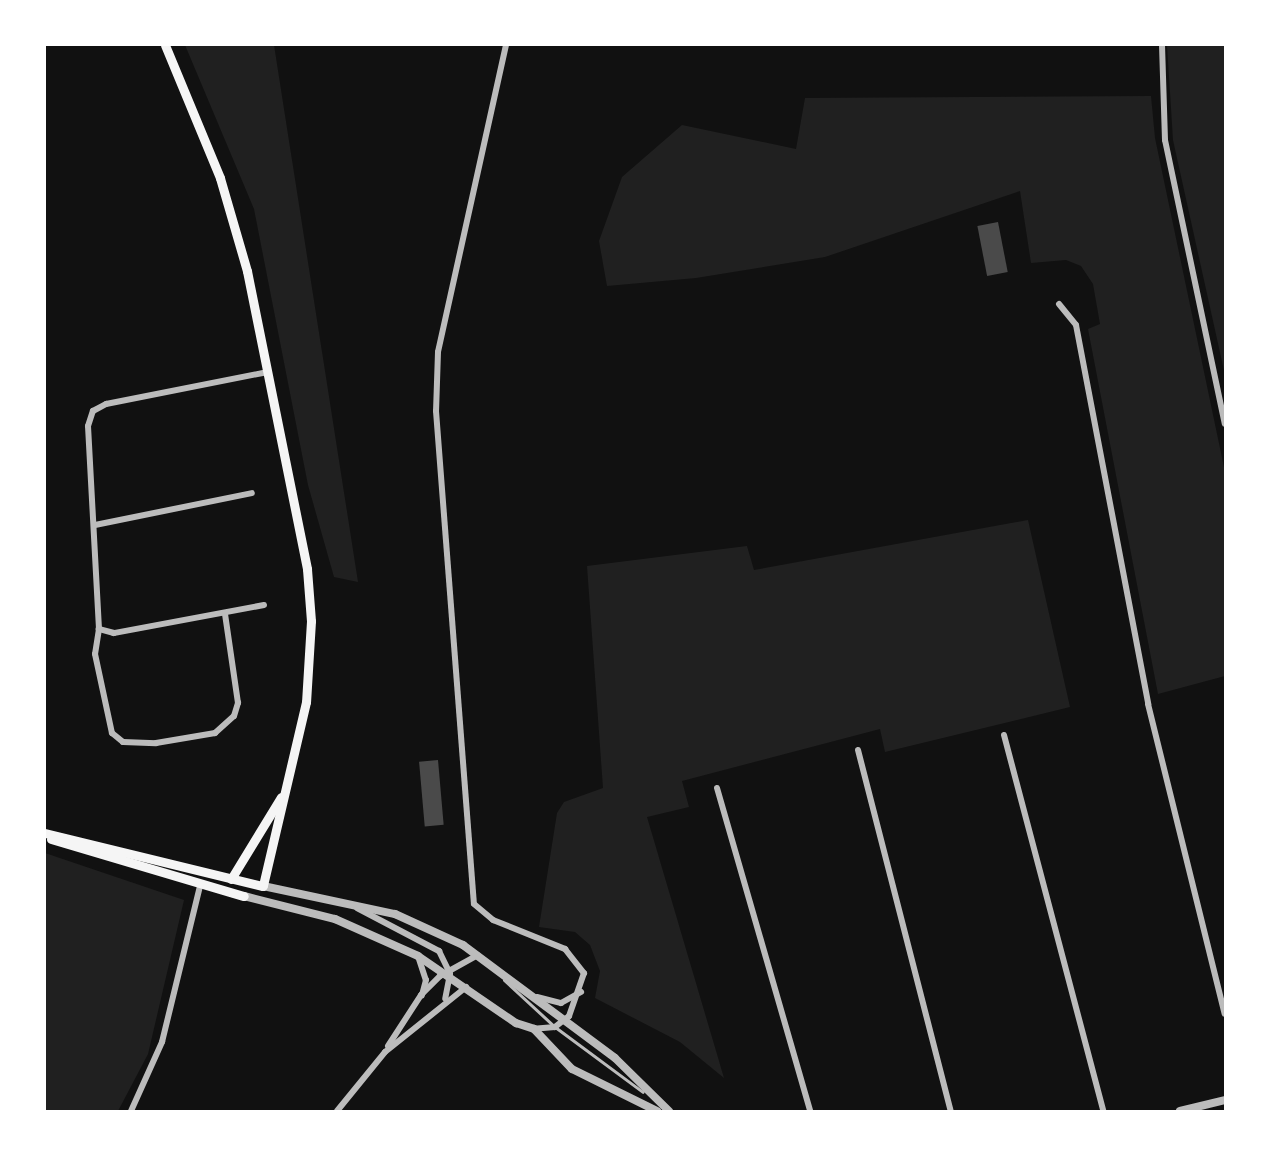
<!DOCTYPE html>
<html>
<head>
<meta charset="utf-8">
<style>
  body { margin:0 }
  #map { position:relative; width:1270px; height:1156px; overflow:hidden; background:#111; font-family:Manrope,sans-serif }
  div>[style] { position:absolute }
  .green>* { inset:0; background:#202020 }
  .building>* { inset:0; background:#4a4a4a; transform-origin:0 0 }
  .service>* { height:3px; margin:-1.5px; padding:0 1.5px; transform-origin:1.5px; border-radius:1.5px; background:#bcbcbc }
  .minor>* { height:6px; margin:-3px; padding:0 3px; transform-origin:3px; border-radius:3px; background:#bcbcbc }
  .tertiary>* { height:8px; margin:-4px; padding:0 4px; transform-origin:4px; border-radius:4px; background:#bcbcbc }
  .primary>* { height:9px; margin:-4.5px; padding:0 4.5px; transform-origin:4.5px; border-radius:4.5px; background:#f5f5f5 }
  span { translate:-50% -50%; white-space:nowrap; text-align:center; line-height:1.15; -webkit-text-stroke:4.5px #fff; paint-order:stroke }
  .frame { position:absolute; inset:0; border:46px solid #fff; pointer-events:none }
</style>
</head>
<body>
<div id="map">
  <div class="green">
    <i style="clip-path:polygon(185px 45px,274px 45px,358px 582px,334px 577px,308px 485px,254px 209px)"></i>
    <i style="clip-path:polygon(1167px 45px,1225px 45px,1225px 375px,1173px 140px)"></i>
    <i style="clip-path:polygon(1151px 96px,1155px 138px,1225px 472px,1225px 676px,1158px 694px,1088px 329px,1100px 324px,1093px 284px,1081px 266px,1066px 260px,1031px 263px,1020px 191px,825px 257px,696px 278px,607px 286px,599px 241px,622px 177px,682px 125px,796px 149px,805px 98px)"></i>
    <i style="clip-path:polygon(1028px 520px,1070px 707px,885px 752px,880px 729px,682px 781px,689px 807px,647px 817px,724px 1078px,680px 1042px,595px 998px,600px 971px,590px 945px,575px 932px,539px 927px,557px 813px,564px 802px,603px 788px,587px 566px,747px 546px,754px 570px)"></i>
    <i style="clip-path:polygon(45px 853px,184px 900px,148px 1054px,118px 1111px,45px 1111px)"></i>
  </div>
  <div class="building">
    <i style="left:998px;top:222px;width:51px;height:21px;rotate:79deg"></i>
    <i style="left:438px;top:760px;width:65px;height:19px;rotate:85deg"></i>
  </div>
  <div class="service">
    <i style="left:504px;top:980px;width:69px;rotate:42.7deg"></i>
    <i style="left:555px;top:1027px;width:109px;rotate:36.5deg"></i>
  </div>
  <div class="minor">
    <i style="left:506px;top:45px;width:314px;rotate:102.5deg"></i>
    <i style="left:438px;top:352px;width:59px;rotate:91.9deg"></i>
    <i style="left:436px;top:411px;width:494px;rotate:85.6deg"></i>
    <i style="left:474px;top:904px;width:25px;rotate:40deg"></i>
    <i style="left:493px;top:920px;width:78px;rotate:21.9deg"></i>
    <i style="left:565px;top:949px;width:31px;rotate:52deg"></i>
    <i style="left:584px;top:973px;width:46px;rotate:109.2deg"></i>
    <i style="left:569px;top:1016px;width:18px;rotate:142deg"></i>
    <i style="left:555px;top:1027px;width:21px;rotate:175deg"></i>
    <i style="left:1162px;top:45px;width:95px;rotate:88.2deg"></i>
    <i style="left:1165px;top:140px;width:290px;rotate:78.1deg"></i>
    <i style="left:1059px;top:304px;width:27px;rotate:51deg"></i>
    <i style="left:1076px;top:325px;width:386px;rotate:79.2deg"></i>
    <i style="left:1148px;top:704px;width:319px;rotate:76.1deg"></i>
    <i style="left:95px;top:525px;width:160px;rotate:-11.5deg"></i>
    <i style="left:264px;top:605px;width:153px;rotate:169.4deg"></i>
    <i style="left:114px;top:633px;width:16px;rotate:-165deg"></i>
    <i style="left:99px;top:629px;width:203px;rotate:-93.1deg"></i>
    <i style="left:88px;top:426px;width:16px;rotate:-72deg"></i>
    <i style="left:93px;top:411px;width:15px;rotate:-28deg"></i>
    <i style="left:106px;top:404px;width:165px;rotate:-11.2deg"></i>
    <i style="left:99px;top:629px;width:25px;rotate:99deg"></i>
    <i style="left:95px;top:654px;width:81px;rotate:77.9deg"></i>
    <i style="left:112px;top:733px;width:14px;rotate:39deg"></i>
    <i style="left:123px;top:742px;width:33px;rotate:2deg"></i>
    <i style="left:156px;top:743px;width:60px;rotate:-9.6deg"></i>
    <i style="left:215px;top:733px;width:25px;rotate:-42deg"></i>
    <i style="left:234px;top:716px;width:14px;rotate:-73deg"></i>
    <i style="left:238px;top:703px;width:90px;rotate:-98.3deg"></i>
    <i style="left:1004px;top:735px;width:389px;rotate:75.2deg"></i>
    <i style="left:858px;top:750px;width:373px;rotate:75.6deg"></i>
    <i style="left:717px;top:788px;width:336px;rotate:73.9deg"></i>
    <i style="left:357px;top:908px;width:93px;rotate:27.7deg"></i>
    <i style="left:439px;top:951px;width:25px;rotate:64deg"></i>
    <i style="left:450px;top:974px;width:25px;rotate:101deg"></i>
    <i style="left:418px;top:956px;width:25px;rotate:72deg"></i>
    <i style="left:426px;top:980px;width:16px;rotate:105deg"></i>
    <i style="left:537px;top:997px;width:25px;rotate:14deg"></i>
    <i style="left:561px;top:1003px;width:23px;rotate:-29deg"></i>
    <i style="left:388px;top:1046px;width:61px;rotate:-57.1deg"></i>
    <i style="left:421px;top:995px;width:27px;rotate:-45deg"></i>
    <i style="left:440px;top:976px;width:43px;rotate:-28.9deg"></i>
    <i style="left:131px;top:1111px;width:76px;rotate:-65.8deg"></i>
    <i style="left:162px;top:1042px;width:161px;rotate:-76.3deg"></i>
    <i style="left:337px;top:1111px;width:76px;rotate:-50.9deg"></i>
    <i style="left:385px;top:1052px;width:104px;rotate:-38.7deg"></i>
  </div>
  <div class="tertiary">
    <i style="left:263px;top:886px;width:135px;rotate:12deg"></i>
    <i style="left:395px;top:914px;width:75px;rotate:24.5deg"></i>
    <i style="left:463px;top:945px;width:189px;rotate:36.6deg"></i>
    <i style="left:615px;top:1058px;width:76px;rotate:44.5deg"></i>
    <i style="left:244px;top:896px;width:94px;rotate:14.2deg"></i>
    <i style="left:335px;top:919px;width:91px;rotate:24deg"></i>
    <i style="left:418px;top:956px;width:119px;rotate:34.4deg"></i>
    <i style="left:516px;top:1023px;width:19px;rotate:18deg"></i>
    <i style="left:534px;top:1029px;width:55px;rotate:46.5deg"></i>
    <i style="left:572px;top:1069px;width:95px;rotate:26.3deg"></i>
    <i style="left:1180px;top:1111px;width:46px;rotate:-13.7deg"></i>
  </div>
  <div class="primary">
    <i style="left:165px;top:45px;width:144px;rotate:67.5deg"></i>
    <i style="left:220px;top:178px;width:97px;rotate:73.8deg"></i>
    <i style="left:247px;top:271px;width:304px;rotate:78.6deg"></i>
    <i style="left:307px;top:569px;width:52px;rotate:85.6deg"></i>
    <i style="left:311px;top:621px;width:81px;rotate:93.5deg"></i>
    <i style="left:306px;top:702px;width:189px;rotate:103.2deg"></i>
    <i style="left:45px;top:833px;width:224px;rotate:13.7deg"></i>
    <i style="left:51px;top:839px;width:201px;rotate:16.5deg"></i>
    <i style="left:231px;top:879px;width:96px;rotate:-58.6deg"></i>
  </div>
  <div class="frame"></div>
</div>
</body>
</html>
